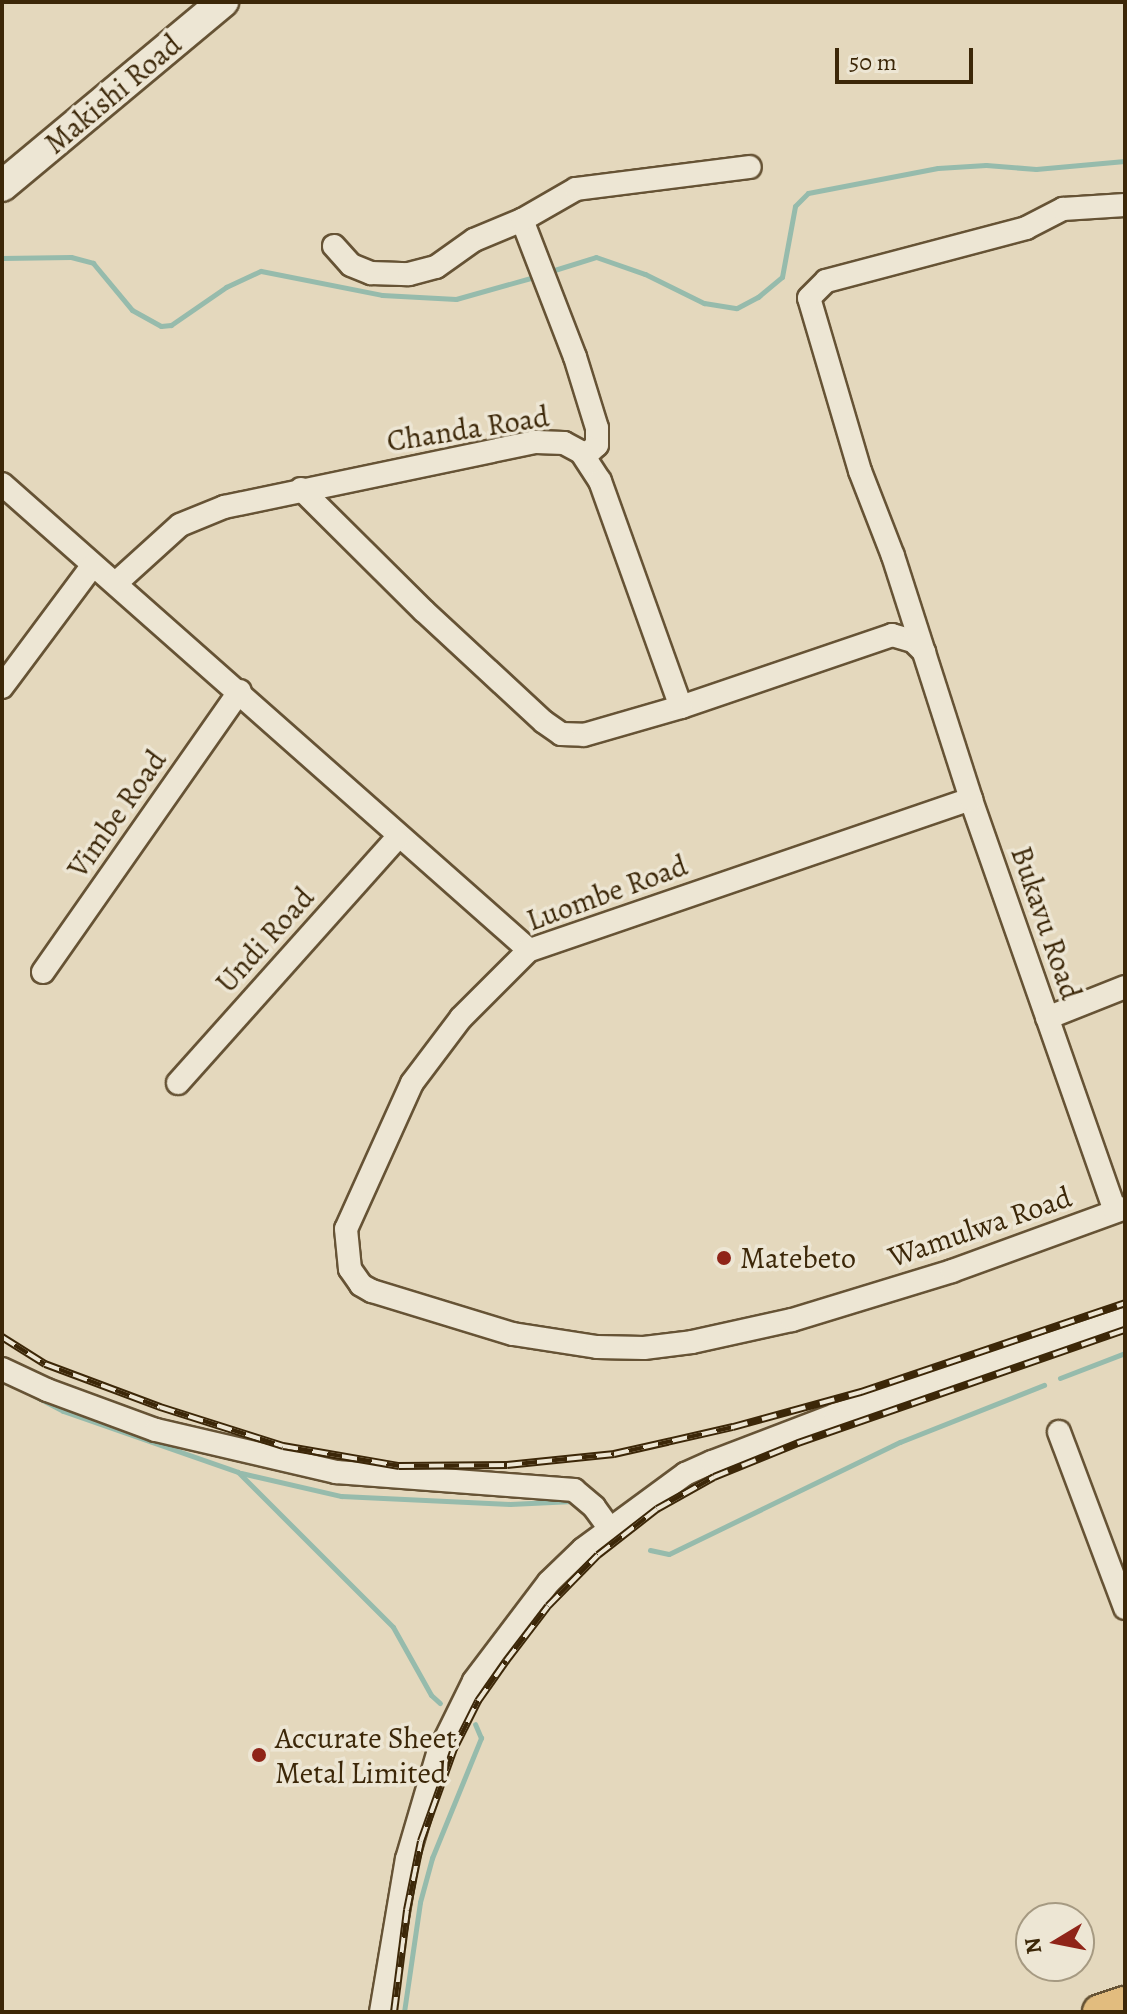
<!DOCTYPE html>
<html>
<head>
<meta charset="utf-8">
<style>
  body { margin:0 }
  #map { position:relative; width:1127px; height:2014px; overflow:hidden; background:#e4d8bd; font-family:Alegreya,serif }
  div>[style] { position:absolute }
  .stream>* { height:5px; margin:-2.5px; padding:0 2.5px; transform-origin:2.5px; border-radius:2.5px; background:#96bbac }
  .roads { filter:drop-shadow(2px 0 #665335) drop-shadow(-2px 0 #665335) drop-shadow(0 2px #665335) drop-shadow(0 -2px #665335) }
  .minor>* { height:22px; margin:-11px; padding:0 11px; transform-origin:11px; border-radius:11px; background:#ede6d4 }
  .secondary>* { height:30px; margin:-15px; padding:0 15px; transform-origin:15px; border-radius:15px; background:#ede6d4 }
  .primary>* { height:34px; margin:-17px; padding:0 17px; transform-origin:17px; border-radius:17px; background:#e2bc7e }
  .rail>* { height:8px; margin-top:-4px; transform-origin:0; background:repeating-linear-gradient(90deg,#ede6d4 0 15px,#3c2708 0 30px); box-sizing:border-box; border-block:2px solid #3c2708 }
  .dots>* { width:22px; height:22px; translate:-50% -50%; box-sizing:border-box; border:4px solid #ede6d4; border-radius:50% }
  span { translate:-50% -50%; white-space:nowrap; text-align:center; line-height:1.15; -webkit-text-stroke:7px #ede6d4; paint-order:stroke }
  .street-label { font-size:30px; color:#3c2708 }
  .poi-label { font-size:30px; color:#3c2708 }
  .left { translate:0 -50%; text-align:left }
  .frame { position:absolute; inset:0; border:4px solid #3c2708; pointer-events:none }
  .north { position:absolute; left:1015px; top:1902px; width:80px; height:80px; box-sizing:border-box; background:#ede6d4; border:2px solid #a69a82; border-radius:50%; rotate:260deg; font-size:22px; font-weight:700; line-height:32px; text-align:center; color:#3c2708 }
  .north::after { content:''; display:block; margin:auto; width:28px; height:36px; background:#8f2418; clip-path:polygon(50% 0,100% 100%,50% 72%,0 100%) }
  .scale { position:absolute; left:835px; top:48px; width:138px; height:36px; box-sizing:border-box; border:4px solid #3c2708; border-top:0; padding-left:10px; font-size:24px; line-height:28px; white-space:nowrap; color:#3c2708; -webkit-text-stroke:6px #ede6d4; paint-order:stroke }
</style>
</head>
<body>
<div id="map">
  <div class="stream">
    <i style="left:2px;top:258px;width:69px;rotate:-0.8deg"></i>
    <i style="left:71px;top:257px;width:23px;rotate:15deg"></i>
    <i style="left:93px;top:263px;width:61px;rotate:50.3deg"></i>
    <i style="left:132px;top:310px;width:33px;rotate:29deg"></i>
    <i style="left:161px;top:326px;width:10px;rotate:-6deg"></i>
    <i style="left:171px;top:325px;width:67px;rotate:-34.6deg"></i>
    <i style="left:226px;top:287px;width:38px;rotate:-25deg"></i>
    <i style="left:261px;top:271px;width:123px;rotate:11.2deg"></i>
    <i style="left:382px;top:295px;width:74px;rotate:3.1deg"></i>
    <i style="left:456px;top:299px;width:85px;rotate:-15.7deg"></i>
    <i style="left:548px;top:272px;width:50px;rotate:-17.4deg"></i>
    <i style="left:596px;top:257px;width:52px;rotate:19.1deg"></i>
    <i style="left:645px;top:274px;width:66px;rotate:26.2deg"></i>
    <i style="left:704px;top:303px;width:33px;rotate:9deg"></i>
    <i style="left:737px;top:308px;width:24px;rotate:-28deg"></i>
    <i style="left:758px;top:297px;width:31px;rotate:-40deg"></i>
    <i style="left:782px;top:277px;width:72px;rotate:-79.6deg"></i>
    <i style="left:795px;top:206px;width:18px;rotate:-45deg"></i>
    <i style="left:808px;top:193px;width:132px;rotate:-10.9deg"></i>
    <i style="left:938px;top:168px;width:48px;rotate:-3.6deg"></i>
    <i style="left:986px;top:165px;width:50px;rotate:4.6deg"></i>
    <i style="left:1036px;top:169px;width:89px;rotate:-5.1deg"></i>
    <i style="left:1060px;top:1378px;width:70px;rotate:-21deg"></i>
    <i style="left:31px;top:1394px;width:36px;rotate:28deg"></i>
    <i style="left:63px;top:1411px;width:185px;rotate:19.2deg"></i>
    <i style="left:238px;top:1472px;width:219px;rotate:45deg"></i>
    <i style="left:393px;top:1627px;width:78px;rotate:60.8deg"></i>
    <i style="left:431px;top:1695px;width:12px;rotate:42deg"></i>
    <i style="left:241px;top:1473px;width:103px;rotate:13deg"></i>
    <i style="left:341px;top:1496px;width:169px;rotate:2.7deg"></i>
    <i style="left:510px;top:1504px;width:63px;rotate:-2.7deg"></i>
    <i style="left:650px;top:1550px;width:19px;rotate:12deg"></i>
    <i style="left:669px;top:1554px;width:257px;rotate:-25.9deg"></i>
    <i style="left:900px;top:1442px;width:155px;rotate:-21.6deg"></i>
    <i style="left:404px;top:2012px;width:111px;rotate:-81.7deg"></i>
    <i style="left:420px;top:1902px;width:46px;rotate:-74.7deg"></i>
    <i style="left:432px;top:1858px;width:130px;rotate:-67.8deg"></i>
    <i style="left:481px;top:1738px;width:15px;rotate:-113deg"></i>
  </div>
  <div class="roads">
    <div class="minor">
      <i style="left:334px;top:246px;width:25px;rotate:48deg"></i>
      <i style="left:351px;top:265px;width:22px;rotate:22deg"></i>
      <i style="left:371px;top:273px;width:38px;rotate:2deg"></i>
      <i style="left:409px;top:274px;width:28px;rotate:-15deg"></i>
      <i style="left:436px;top:267px;width:47px;rotate:-35.4deg"></i>
      <i style="left:474px;top:240px;width:52px;rotate:-22.6deg"></i>
      <i style="left:585px;top:456px;width:16px;rotate:-43deg"></i>
      <i style="left:597px;top:445px;width:17px;rotate:-90deg"></i>
      <i style="left:597px;top:428px;width:74px;rotate:-107.2deg"></i>
      <i style="left:575px;top:357px;width:147px;rotate:-111.1deg"></i>
      <i style="left:522px;top:220px;width:62px;rotate:-29.9deg"></i>
      <i style="left:576px;top:189px;width:175px;rotate:-7.2deg"></i>
      <i style="left:2px;top:484px;width:703px;rotate:41.48deg"></i>
      <i style="left:301px;top:489px;width:173px;rotate:44.8deg"></i>
      <i style="left:424px;top:611px;width:163px;rotate:42.8deg"></i>
      <i style="left:544px;top:722px;width:21px;rotate:35deg"></i>
      <i style="left:561px;top:734px;width:23px;rotate:2deg"></i>
      <i style="left:584px;top:735px;width:101px;rotate:-16.1deg"></i>
      <i style="left:681px;top:707px;width:223px;rotate:-18.8deg"></i>
      <i style="left:892px;top:635px;width:22px;rotate:16deg"></i>
      <i style="left:913px;top:641px;width:16px;rotate:45deg"></i>
      <i style="left:116px;top:583px;width:86px;rotate:-42.2deg"></i>
      <i style="left:180px;top:525px;width:48px;rotate:-22.2deg"></i>
      <i style="left:224px;top:507px;width:319px;rotate:-11.8deg"></i>
      <i style="left:536px;top:442px;width:28px;rotate:2deg"></i>
      <i style="left:564px;top:443px;width:19px;rotate:28deg"></i>
      <i style="left:581px;top:452px;width:35px;rotate:57deg"></i>
      <i style="left:600px;top:481px;width:240px;rotate:70.3deg"></i>
      <i style="left:2px;top:687px;width:152px;rotate:-53.3deg"></i>
      <i style="left:971px;top:799px;width:467px;rotate:161.1deg"></i>
      <i style="left:529px;top:950px;width:96px;rotate:135deg"></i>
      <i style="left:461px;top:1018px;width:81px;rotate:127deg"></i>
      <i style="left:412px;top:1083px;width:160px;rotate:114.3deg"></i>
      <i style="left:346px;top:1229px;width:40px;rotate:84.3deg"></i>
      <i style="left:350px;top:1269px;width:19px;rotate:55deg"></i>
      <i style="left:361px;top:1285px;width:13px;rotate:29deg"></i>
      <i style="left:372px;top:1291px;width:147px;rotate:17deg"></i>
      <i style="left:513px;top:1334px;width:85px;rotate:8.8deg"></i>
      <i style="left:597px;top:1347px;width:47px;rotate:1.2deg"></i>
      <i style="left:644px;top:1348px;width:48px;rotate:-7.1deg"></i>
      <i style="left:692px;top:1342px;width:102px;rotate:-12.4deg"></i>
      <i style="left:792px;top:1320px;width:167px;rotate:-17deg"></i>
      <i style="left:952px;top:1271px;width:184px;rotate:-20deg"></i>
      <i style="left:43px;top:972px;width:343px;rotate:-55deg"></i>
      <i style="left:1047px;top:1018px;width:84px;rotate:-21.7deg"></i>
      <i style="left:178px;top:1083px;width:330px;rotate:-48.2deg"></i>
      <i style="left:1115px;top:1211px;width:436px;rotate:-109.3deg"></i>
      <i style="left:971px;top:799px;width:255px;rotate:-107.8deg"></i>
      <i style="left:893px;top:556px;width:91px;rotate:-111.2deg"></i>
      <i style="left:860px;top:471px;width:180px;rotate:-106.4deg"></i>
      <i style="left:809px;top:298px;width:24px;rotate:-45deg"></i>
      <i style="left:826px;top:281px;width:207px;rotate:-14.8deg"></i>
      <i style="left:1026px;top:228px;width:42px;rotate:-27.2deg"></i>
      <i style="left:1063px;top:209px;width:62px;rotate:-3.7deg"></i>
      <i style="left:2px;top:1369px;width:50px;rotate:25deg"></i>
      <i style="left:47px;top:1390px;width:116px;rotate:20.2deg"></i>
      <i style="left:156px;top:1430px;width:185px;rotate:13.1deg"></i>
      <i style="left:336px;top:1472px;width:239px;rotate:4.3deg"></i>
      <i style="left:574px;top:1490px;width:26px;rotate:40deg"></i>
      <i style="left:594px;top:1507px;width:27px;rotate:54deg"></i>
      <i style="left:1059px;top:1432px;width:188px;rotate:69.4deg"></i>
      <i style="left:381px;top:2012px;width:155px;rotate:-80.4deg"></i>
      <i style="left:407px;top:1859px;width:109px;rotate:-73.6deg"></i>
      <i style="left:438px;top:1754px;width:81px;rotate:-63.7deg"></i>
      <i style="left:474px;top:1681px;width:124px;rotate:-52.9deg"></i>
      <i style="left:549px;top:1582px;width:47px;rotate:-44.1deg"></i>
      <i style="left:583px;top:1549px;width:127px;rotate:-36.3deg"></i>
      <i style="left:685px;top:1474px;width:30px;rotate:-24deg"></i>
      <i style="left:712px;top:1462px;width:132px;rotate:-20.9deg"></i>
      <i style="left:835px;top:1415px;width:305px;rotate:-18.3deg"></i>
    </div>
    <div class="secondary">
      <i style="left:2px;top:186px;width:288px;rotate:-39.8deg"></i>
    </div>
    <div class="primary">
      <i style="left:1100px;top:2012px;width:26px;rotate:-18deg"></i>
    </div>
  </div>
  <div class="rail">
    <i style="left:2px;top:1337px;width:51px;rotate:32.1deg"></i>
    <i style="left:45px;top:1364px;width:123px;rotate:20.5deg"></i>
    <i style="left:160px;top:1407px;width:129px;rotate:17.6deg"></i>
    <i style="left:283px;top:1446px;width:118px;rotate:9.8deg"></i>
    <i style="left:399px;top:1466px;width:108px;rotate:-0.5deg"></i>
    <i style="left:507px;top:1465px;width:108px;rotate:-5.9deg"></i>
    <i style="left:614px;top:1454px;width:122px;rotate:-12.8deg"></i>
    <i style="left:733px;top:1427px;width:133px;rotate:-15.3deg"></i>
    <i style="left:861px;top:1392px;width:279px;rotate:-18.6deg"></i>
    <i style="left:394px;top:2012px;width:103px;rotate:-82.7deg"></i>
    <i style="left:407px;top:1910px;width:70px;rotate:-78.5deg"></i>
    <i style="left:421px;top:1841px;width:98px;rotate:-70.3deg"></i>
    <i style="left:454px;top:1749px;width:54px;rotate:-63.4deg"></i>
    <i style="left:478px;top:1701px;width:49px;rotate:-55deg"></i>
    <i style="left:506px;top:1661px;width:69px;rotate:-52.6deg"></i>
    <i style="left:548px;top:1606px;width:71px;rotate:-45.6deg"></i>
    <i style="left:598px;top:1555px;width:75px;rotate:-37.9deg"></i>
    <i style="left:657px;top:1509px;width:65px;rotate:-29.3deg"></i>
    <i style="left:714px;top:1477px;width:91px;rotate:-22deg"></i>
    <i style="left:798px;top:1443px;width:346px;rotate:-19.1deg"></i>
  </div>
  <div class="dots">
    <i style="left:724px;top:1258px;background:#8f2418"></i>
    <i style="left:259px;top:1755px;background:#8f2418"></i>
  </div>
  <div class="street-label">
    <span style="left:113px;top:94px;rotate:-40deg">Makishi Road</span>
    <span style="left:468px;top:429px;rotate:-9deg">Chanda Road</span>
    <span style="left:117px;top:814px;rotate:-55deg">Vimbe Road</span>
    <span style="left:607px;top:893px;rotate:-20deg">Luombe Road</span>
    <span style="left:1046px;top:923px;rotate:71deg">Bukavu Road</span>
    <span style="left:265px;top:940px;rotate:-48deg">Undi Road</span>
    <span style="left:980px;top:1227px;rotate:-19deg">Wamulwa Road</span>
  </div>
  <div class="poi-label">
    <span class="left" style="left:740px;top:1258px">Matebeto</span>
    <span class="left" style="left:275px;top:1755px">Accurate Sheet<br>Metal Limited</span>
  </div>
  <div class="frame"></div>
  <div class="north">N</div>
  <div class="scale">50 m</div>
</div>
</body>
</html>
